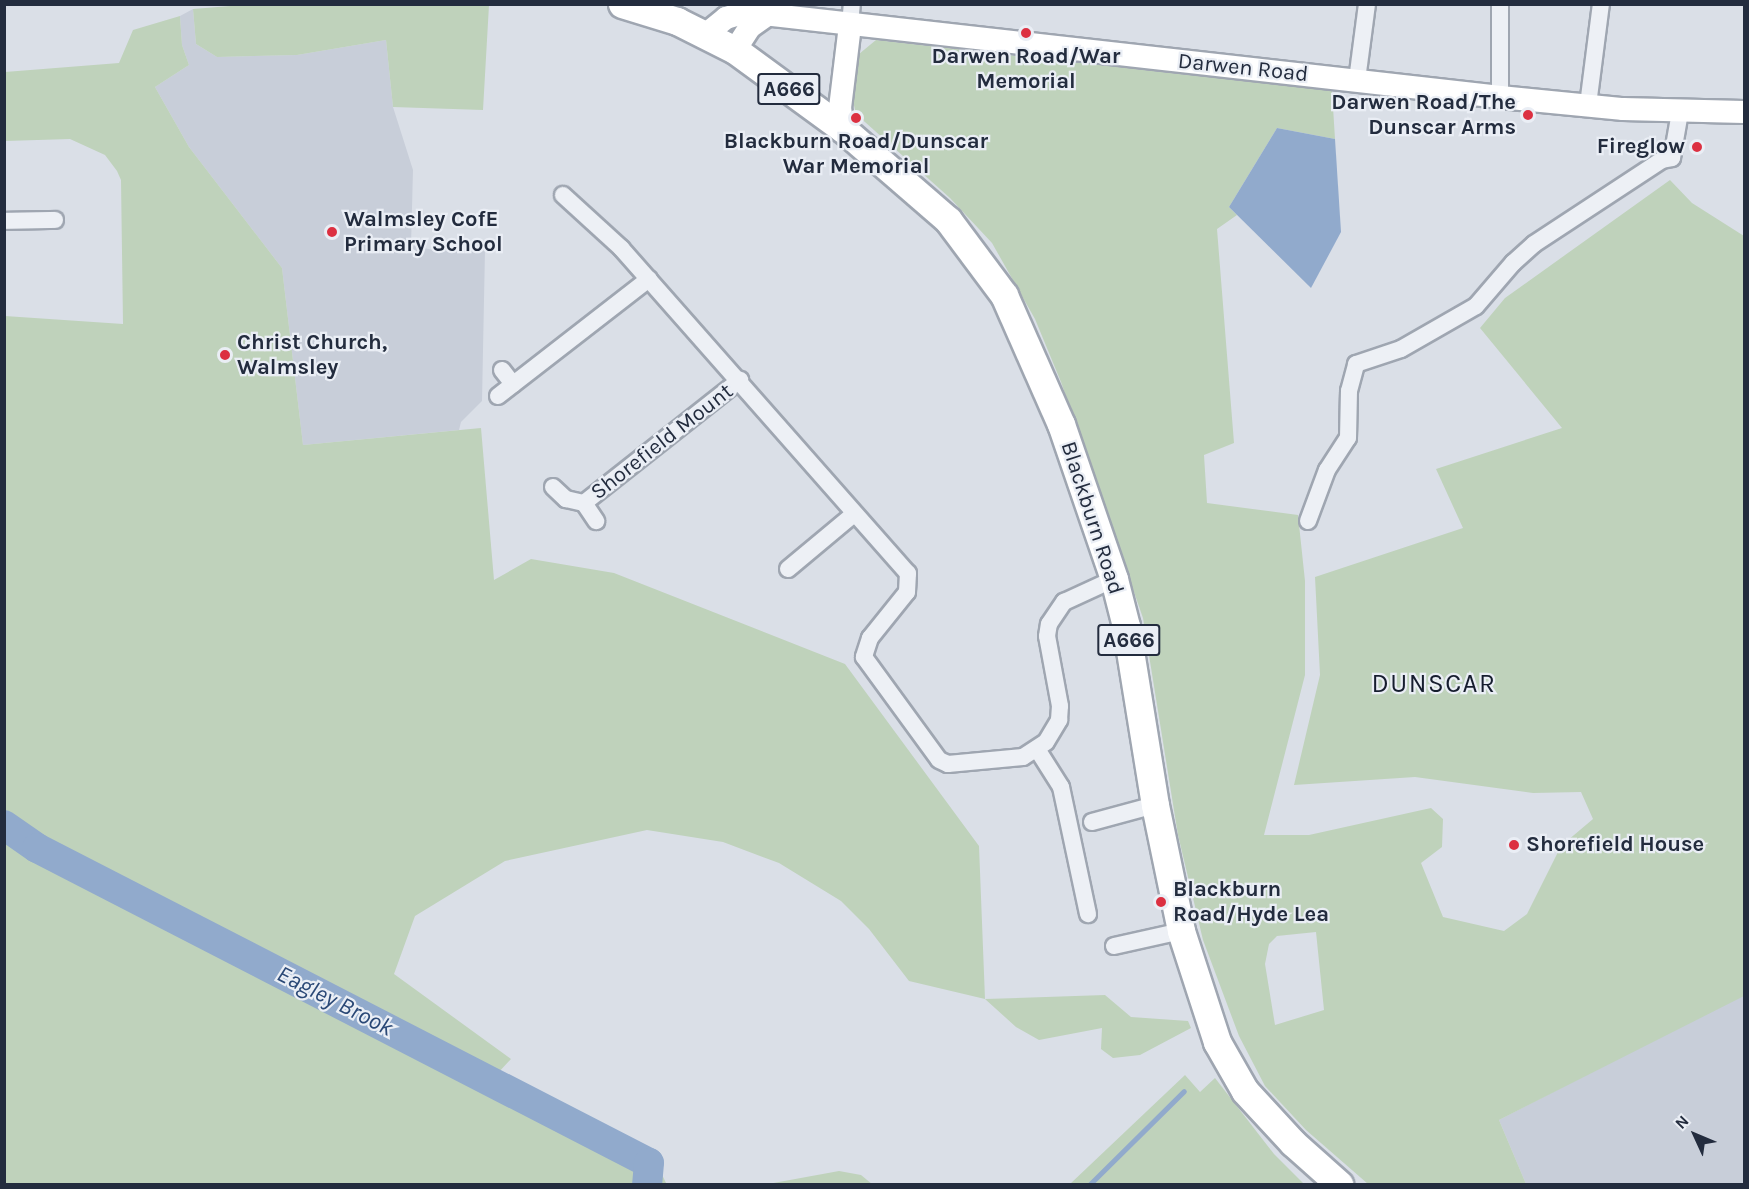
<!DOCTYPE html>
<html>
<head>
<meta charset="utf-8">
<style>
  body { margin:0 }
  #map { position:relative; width:1749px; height:1189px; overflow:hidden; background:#dadfe7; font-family:Karla,sans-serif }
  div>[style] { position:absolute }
  .built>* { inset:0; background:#c8ced9 }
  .green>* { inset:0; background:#bfd2bb }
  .water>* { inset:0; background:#91aacc }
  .stream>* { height:5px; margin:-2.5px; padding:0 2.5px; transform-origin:2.5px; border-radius:2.5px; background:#91aacc }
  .river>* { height:30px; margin:-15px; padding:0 15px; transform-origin:15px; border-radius:15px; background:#91aacc }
  .roads { filter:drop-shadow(2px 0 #9fa6b1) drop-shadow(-2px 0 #9fa6b1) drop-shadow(0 2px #9fa6b1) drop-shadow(0 -2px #9fa6b1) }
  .minor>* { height:16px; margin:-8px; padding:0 8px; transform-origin:8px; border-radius:8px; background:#edf0f5 }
  .secondary>* { height:22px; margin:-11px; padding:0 11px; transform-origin:11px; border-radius:11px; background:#fff }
  .trunk>* { height:27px; margin:-13.5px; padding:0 13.5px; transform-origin:13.5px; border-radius:13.5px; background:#fff }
  .dots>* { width:16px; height:16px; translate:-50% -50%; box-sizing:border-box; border:3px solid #eaeef5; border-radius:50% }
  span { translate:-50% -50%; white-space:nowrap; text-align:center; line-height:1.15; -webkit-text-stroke:4.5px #eaeef5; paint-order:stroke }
  .shield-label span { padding:2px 4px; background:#eaeef5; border:2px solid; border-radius:4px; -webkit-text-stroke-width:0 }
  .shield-label { font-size:21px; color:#232c3e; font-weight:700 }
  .poi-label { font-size:22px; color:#232c3e; font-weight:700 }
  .right { translate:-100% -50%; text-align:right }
  .left { translate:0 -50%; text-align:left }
  .street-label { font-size:22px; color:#232c3e }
  .water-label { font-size:24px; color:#2a4876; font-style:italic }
  .quarter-label { font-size:26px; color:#161d2e; letter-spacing:1.5px }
  .frame { position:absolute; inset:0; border:6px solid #232c3e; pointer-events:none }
  .north { position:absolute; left:1665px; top:1105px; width:60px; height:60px; -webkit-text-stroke:4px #eaeef5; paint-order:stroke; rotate:314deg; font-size:16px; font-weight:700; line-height:24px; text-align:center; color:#232c3e }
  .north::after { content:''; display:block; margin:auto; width:21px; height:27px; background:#232c3e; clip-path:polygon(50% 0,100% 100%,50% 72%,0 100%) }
</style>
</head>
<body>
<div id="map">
  <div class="built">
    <i style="clip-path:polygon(193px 9px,196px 44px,217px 57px,297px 55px,386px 40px,393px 107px,413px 170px,411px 245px,433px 250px,485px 250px,482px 401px,461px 422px,459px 430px,303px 445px,282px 268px,189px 147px,155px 87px,189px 65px,182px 45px,180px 16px)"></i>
    <i style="clip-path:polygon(1743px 994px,1744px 1184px,1526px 1184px,1499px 1120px)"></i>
  </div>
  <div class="green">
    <i style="clip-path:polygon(255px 4px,489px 5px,483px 110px,393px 107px,386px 40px,297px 55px,217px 57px,196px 44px,193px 9px)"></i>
    <i style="clip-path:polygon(180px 16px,182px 45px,189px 65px,155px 87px,189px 147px,282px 268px,303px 445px,481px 428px,494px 580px,531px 559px,614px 573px,845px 664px,979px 846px,985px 999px,1105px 995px,1131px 1017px,1188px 1021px,1191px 1028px,1140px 1055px,1113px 1058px,1101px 1049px,1102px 1028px,1039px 1040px,1016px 1027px,985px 999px,909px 981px,869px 929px,841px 901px,779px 863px,723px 842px,647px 830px,505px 861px,415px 916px,394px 974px,511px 1059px,497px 1074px,541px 1101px,552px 1100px,654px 1158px,666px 1183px,707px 1184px,5px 1184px,5px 316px,123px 324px,121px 180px,117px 171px,105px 155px,70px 139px,5px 141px,5px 72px,119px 63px,133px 30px)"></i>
    <i style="clip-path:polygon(evenodd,876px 40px,1332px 91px,1335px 139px,1277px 128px,1229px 207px,1237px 215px,1217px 229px,1234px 443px,1204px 455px,1207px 503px,1298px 515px,1305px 581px,1305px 675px,1264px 835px,1309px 835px,1431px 808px,1443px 819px,1442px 847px,1421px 863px,1443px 917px,1504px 931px,1527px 914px,1561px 846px,1593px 819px,1581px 792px,1533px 793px,1415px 777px,1294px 785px,1320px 675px,1315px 577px,1463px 528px,1436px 469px,1562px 428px,1480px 328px,1505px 298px,1670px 180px,1692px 203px,1744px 236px,1744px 996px,1499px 1120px,1526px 1184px,1368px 1184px,1306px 1130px,1265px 1086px,1239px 1036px,1203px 940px,1178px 835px,1143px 618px,1061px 382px,1035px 319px,992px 243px,950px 198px,856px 114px,853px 101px,859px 54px,876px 40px,1316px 932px,1324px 1010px,1275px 1025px,1265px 964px,1269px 944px,1277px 936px,1316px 932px)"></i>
    <i style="clip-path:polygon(1185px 1075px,1200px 1092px,1215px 1078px,1274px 1154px,1304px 1184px,1070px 1184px)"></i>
    <i style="clip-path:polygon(839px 1171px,861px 1175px,872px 1184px,768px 1184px)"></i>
  </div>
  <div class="water">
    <i style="clip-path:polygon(1277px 128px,1335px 139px,1341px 232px,1311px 288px,1229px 207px)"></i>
  </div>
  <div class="stream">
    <i style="left:1090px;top:1184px;width:132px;rotate:-44.7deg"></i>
  </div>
  <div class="river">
    <i style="left:4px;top:825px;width:40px;rotate:34.9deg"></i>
    <i style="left:37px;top:848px;width:688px;rotate:27.24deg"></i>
    <i style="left:649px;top:1163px;width:21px;rotate:95deg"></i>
  </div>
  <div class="roads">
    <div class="minor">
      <i style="left:850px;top:25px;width:21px;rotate:-85deg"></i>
      <i style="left:1357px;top:80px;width:77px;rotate:-82.5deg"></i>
      <i style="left:1500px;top:97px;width:93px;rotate:-90deg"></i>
      <i style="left:1588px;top:105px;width:102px;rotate:-82.7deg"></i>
      <i style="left:563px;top:195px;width:79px;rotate:42.4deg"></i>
      <i style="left:621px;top:248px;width:434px;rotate:48.6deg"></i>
      <i style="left:908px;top:573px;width:19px;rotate:93deg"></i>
      <i style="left:907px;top:592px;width:59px;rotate:128.8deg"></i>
      <i style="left:870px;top:638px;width:20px;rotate:108deg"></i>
      <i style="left:864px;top:657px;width:127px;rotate:53.9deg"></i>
      <i style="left:939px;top:760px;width:10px;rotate:24deg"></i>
      <i style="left:948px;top:764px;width:75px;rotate:-5.3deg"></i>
      <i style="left:1023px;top:757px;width:27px;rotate:-33deg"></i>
      <i style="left:1046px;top:742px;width:26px;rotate:-59deg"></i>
      <i style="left:1059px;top:720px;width:14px;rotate:-86deg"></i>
      <i style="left:1060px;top:706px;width:71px;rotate:-100.5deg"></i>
      <i style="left:1047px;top:636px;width:12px;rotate:-81deg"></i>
      <i style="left:1049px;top:624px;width:27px;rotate:-56deg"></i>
      <i style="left:1064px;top:602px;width:55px;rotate:-24.7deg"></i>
      <i style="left:4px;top:221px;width:51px;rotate:-1.1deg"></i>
      <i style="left:502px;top:370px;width:18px;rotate:52deg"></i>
      <i style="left:498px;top:396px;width:191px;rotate:-37.8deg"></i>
      <i style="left:553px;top:487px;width:18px;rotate:43deg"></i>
      <i style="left:566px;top:499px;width:18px;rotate:13deg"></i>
      <i style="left:584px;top:503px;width:199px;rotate:-38.3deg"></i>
      <i style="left:584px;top:503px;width:22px;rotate:56deg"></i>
      <i style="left:1308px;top:521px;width:54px;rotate:-69.6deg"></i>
      <i style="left:1327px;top:470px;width:38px;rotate:-57deg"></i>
      <i style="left:1348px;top:438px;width:47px;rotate:-88.8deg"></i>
      <i style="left:1349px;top:391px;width:28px;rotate:-75deg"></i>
      <i style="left:1356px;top:364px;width:47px;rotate:-18.4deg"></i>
      <i style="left:1401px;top:349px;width:86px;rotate:-29.8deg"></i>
      <i style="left:1476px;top:306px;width:57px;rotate:-49.3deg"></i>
      <i style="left:1513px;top:263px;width:28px;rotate:-42deg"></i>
      <i style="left:1534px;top:244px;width:153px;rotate:-33.3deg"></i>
      <i style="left:1662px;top:160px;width:10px;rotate:-11deg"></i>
      <i style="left:1672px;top:158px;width:47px;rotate:-80.1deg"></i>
      <i style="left:788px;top:569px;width:86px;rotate:-39.8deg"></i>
      <i style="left:1037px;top:749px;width:45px;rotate:57.7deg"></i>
      <i style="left:1061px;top:787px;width:130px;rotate:78deg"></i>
      <i style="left:1092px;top:822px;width:65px;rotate:-15.1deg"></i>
      <i style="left:1114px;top:946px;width:69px;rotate:-12.6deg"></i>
    </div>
    <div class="secondary">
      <i style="left:705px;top:35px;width:27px;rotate:-39deg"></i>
      <i style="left:726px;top:18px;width:21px;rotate:-17deg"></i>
      <i style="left:746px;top:12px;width:759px;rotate:6.43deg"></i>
      <i style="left:1500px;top:97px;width:124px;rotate:5.6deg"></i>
      <i style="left:1623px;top:109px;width:121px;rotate:1.4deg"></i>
      <i style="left:735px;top:50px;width:27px;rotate:-57deg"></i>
      <i style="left:750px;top:27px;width:19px;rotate:-35deg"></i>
      <i style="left:843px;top:129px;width:21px;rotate:-98deg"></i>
      <i style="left:840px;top:108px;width:84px;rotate:-83.1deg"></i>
    </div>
    <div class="trunk">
      <i style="left:622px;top:4px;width:58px;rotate:17.2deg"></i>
      <i style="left:677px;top:21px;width:65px;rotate:26.6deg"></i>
      <i style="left:735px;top:50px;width:134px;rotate:36.2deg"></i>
      <i style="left:843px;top:129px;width:139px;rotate:40.9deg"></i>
      <i style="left:948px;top:220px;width:94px;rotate:53.3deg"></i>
      <i style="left:1004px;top:295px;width:141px;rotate:66.2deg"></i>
      <i style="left:1061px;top:424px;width:164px;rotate:71.1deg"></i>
      <i style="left:1114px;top:579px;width:49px;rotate:75.7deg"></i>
      <i style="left:1126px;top:626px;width:181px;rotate:80.8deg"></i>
      <i style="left:1155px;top:805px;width:129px;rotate:78.3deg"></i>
      <i style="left:1181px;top:931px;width:117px;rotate:72deg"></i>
      <i style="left:1217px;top:1042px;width:56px;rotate:60.3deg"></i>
      <i style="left:1245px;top:1091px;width:71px;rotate:47.3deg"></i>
      <i style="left:1293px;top:1143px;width:62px;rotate:41.7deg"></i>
    </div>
  </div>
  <div class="dots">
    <i style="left:1026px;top:33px;background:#dc3041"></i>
    <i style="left:1528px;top:115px;background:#dc3041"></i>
    <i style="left:856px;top:118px;background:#dc3041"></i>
    <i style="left:1697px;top:147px;background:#dc3041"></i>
    <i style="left:332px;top:232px;background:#dc3041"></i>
    <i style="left:225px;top:355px;background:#dc3041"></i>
    <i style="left:1514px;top:845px;background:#dc3041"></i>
    <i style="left:1161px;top:902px;background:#dc3041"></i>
  </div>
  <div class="shield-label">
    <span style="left:789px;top:89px">A666</span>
    <span style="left:1129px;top:640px">A666</span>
  </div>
  <div class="poi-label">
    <span style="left:1026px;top:69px">Darwen Road/War<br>Memorial</span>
    <span class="right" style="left:1516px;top:115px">Darwen Road/The<br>Dunscar Arms</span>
    <span style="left:856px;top:154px">Blackburn Road/Dunscar<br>War Memorial</span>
    <span class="right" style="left:1685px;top:147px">Fireglow</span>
    <span class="left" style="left:344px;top:232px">Walmsley CofE<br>Primary School</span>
    <span class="left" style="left:237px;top:355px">Christ Church,<br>Walmsley</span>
    <span class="left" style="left:1526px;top:845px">Shorefield House</span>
    <span class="left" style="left:1173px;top:902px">Blackburn<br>Road/Hyde Lea</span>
  </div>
  <div class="street-label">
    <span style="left:1243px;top:68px;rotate:6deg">Darwen Road</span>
    <span style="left:662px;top:442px;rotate:-38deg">Shorefield Mount</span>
    <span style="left:1092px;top:518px;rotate:72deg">Blackburn Road</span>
  </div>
  <div class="water-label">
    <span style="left:335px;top:1001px;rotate:27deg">Eagley Brook</span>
  </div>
  <div class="quarter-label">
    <span style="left:1434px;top:684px">DUNSCAR</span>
  </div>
  <div class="frame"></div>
  <div class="north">N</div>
</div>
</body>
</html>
